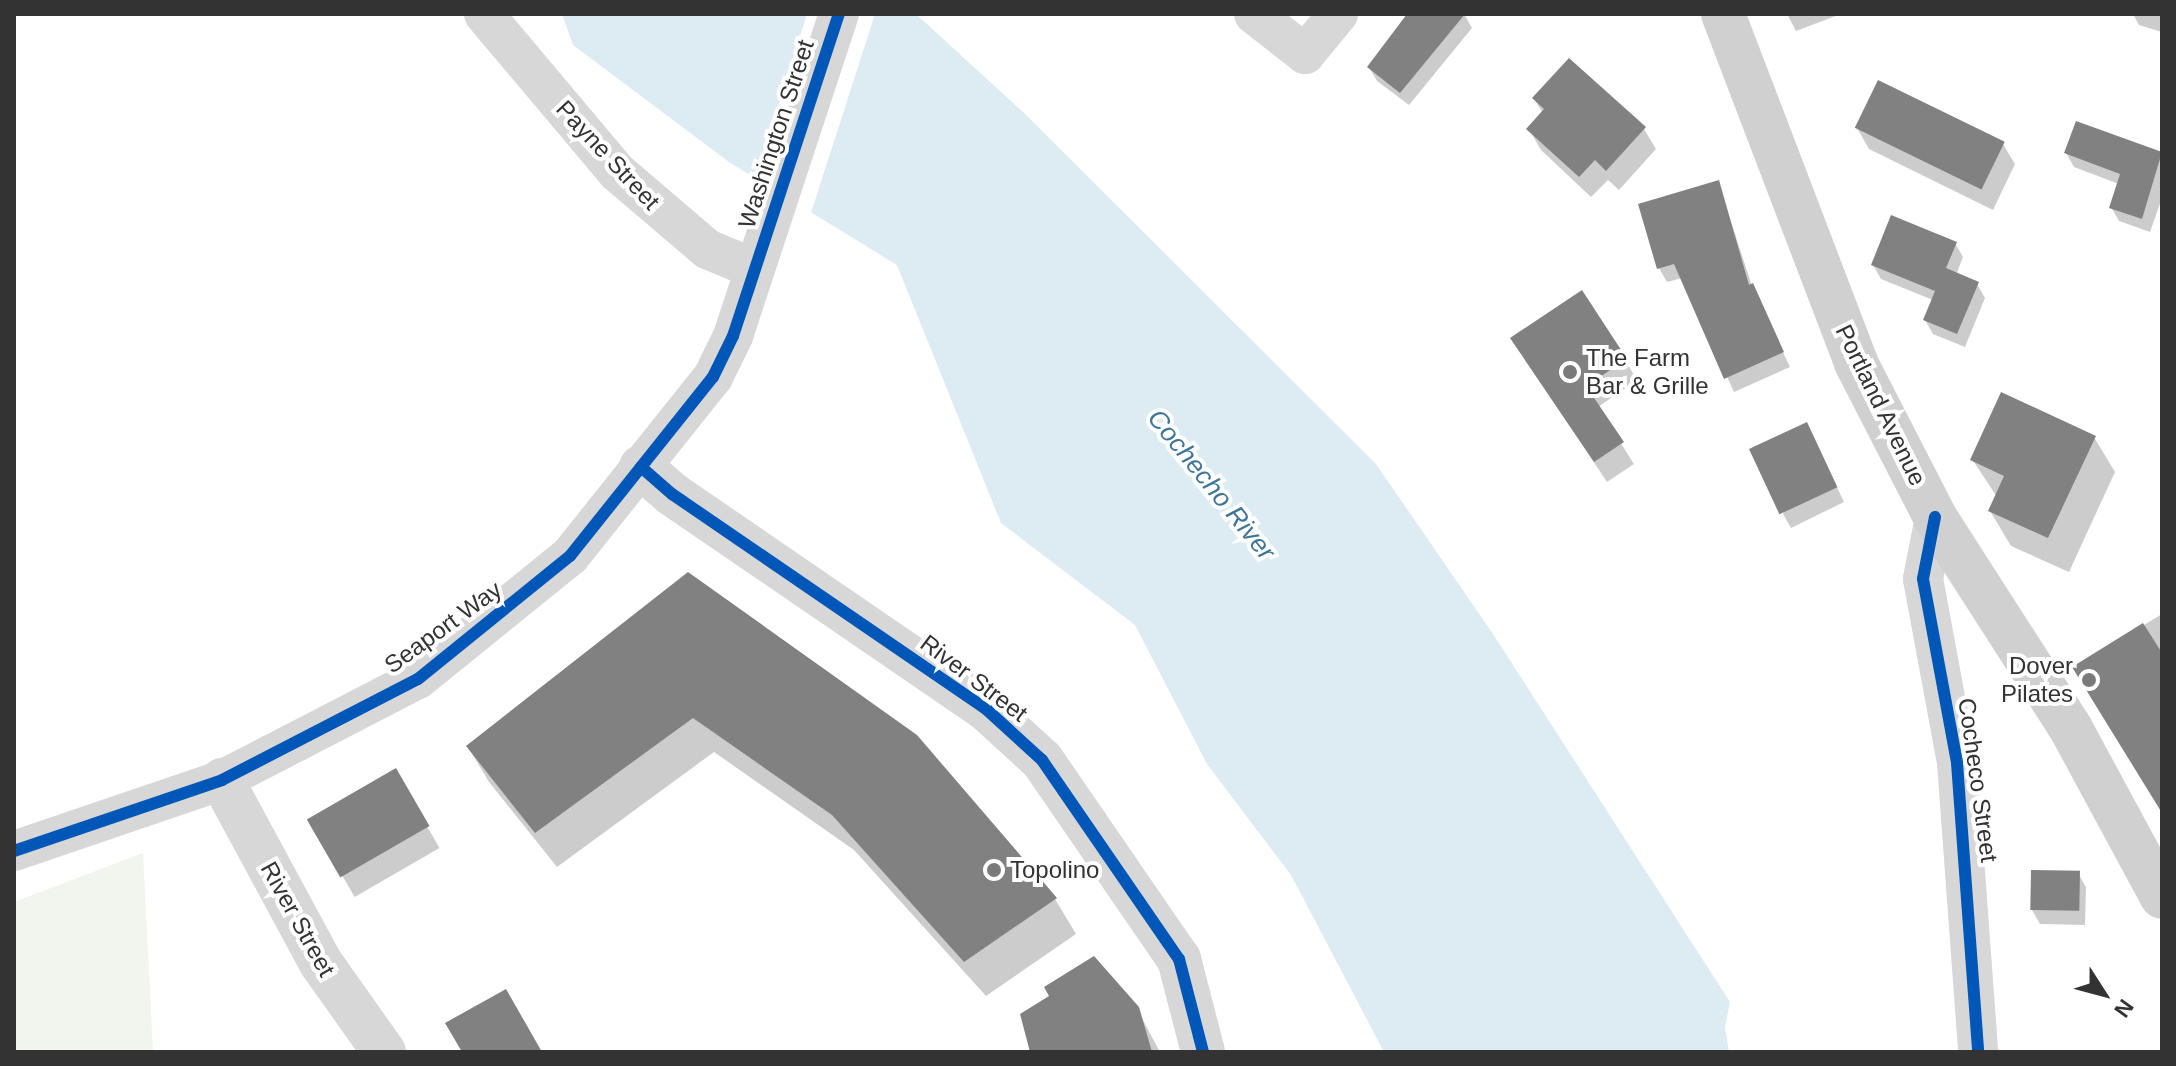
<!DOCTYPE html>
<html>
<head>
<meta charset="utf-8">
<style>
  body { margin:0 }
  #map { position:relative; width:2176px; height:1066px; overflow:hidden; background:#fff; font-family:Arial,sans-serif }
  div>[style] { position:absolute }
  .green>* { inset:0; background:#f1f5ed }
  .water>* { inset:0; background:#ddebf3 }
  .pier>* { inset:0; background:#fff }
  .shadow>* { inset:0; background:#0003; transform-origin:0 0 }
  .building>* { inset:0; background:#818181; transform-origin:0 0 }
  .minor>* { height:40px; margin:-20px; padding:0 20px; transform-origin:20px; border-radius:20px; background:#d7d7d7 }
  .tertiary>* { height:44px; margin:-22px; padding:0 22px; transform-origin:22px; border-radius:22px; background:#d7d7d7 }
  .secondary>* { height:44px; margin:-22px; padding:0 22px; transform-origin:22px; border-radius:22px; background:#d0d0d0 }
  .cycleway>* { height:12px; margin:-6px; padding:0 6px; transform-origin:6px; border-radius:6px; background:#0057b8 }
  .dots>* { width:22px; height:22px; translate:-50% -50%; box-sizing:border-box; border:4px solid #fff; border-radius:50% }
  span { translate:-50% -50%; white-space:nowrap; text-align:center; line-height:1.15; -webkit-text-stroke:8px #fff; paint-order:stroke }
  .street-label { font-size:24px; color:#333 }
  .poi-label { font-size:24px; color:#333 }
  .left { translate:0 -50%; text-align:left }
  .right { translate:-100% -50%; text-align:right }
  .water-label { font-size:26px; color:#3f7597; font-style:italic }
  .frame { position:absolute; inset:0; border:16px solid #333; pointer-events:none }
  .north { position:absolute; left:2064px; top:954px; width:80px; height:80px; -webkit-text-stroke:6px #fff; paint-order:stroke; rotate:126deg; font-size:22px; font-weight:700; line-height:32px; text-align:center; color:#333 }
  .north::after { content:''; display:block; margin:auto; width:28px; height:36px; background:#333; clip-path:polygon(50% 0,100% 100%,50% 72%,0 100%) }
</style>
</head>
<body>
<div id="map">
  <div class="green">
    <i style="clip-path:polygon(143px 853px,153px 1052px,14px 1052px,14px 902px)"></i>
  </div>
  <div class="water">
    <i style="clip-path:polygon(562px 14px,916px 14px,1023px 112px,1376px 464px,1493px 634px,1730px 1002px,1725px 1027px,1729px 1052px,1384px 1052px,1291px 875px,1207px 764px,1135px 625px,1001px 523px,897px 265px,729px 162px,573px 45px)"></i>
  </div>
  <div class="pier">
    <i style="clip-path:polygon(807px 14px,875px 14px,810px 216px,755px 181px)"></i>
  </div>
  <div class="shadow">
    <i style="clip-path:polygon(1410px 14px,1464px 14px,1472px 28px,1409px 105px,1377px 81px,1369px 67px)"></i>
    <i style="clip-path:polygon(1787px 14px,1841px 14px,1796px 31px)"></i>
    <i style="clip-path:polygon(2133px 14px,2162px 14px,2162px 32px,2139px 25px)"></i>
    <i style="clip-path:polygon(1534px 99px,1644px 129px,1656px 149px,1619px 190px,1608px 180px,1591px 197px,1541px 150px,1529px 129px,1543px 113px)"></i>
    <i style="clip-path:polygon(2077px 123px,2162px 154px,2162px 198px,2150px 232px,2119px 221px,2111px 207px,2119px 184px,2074px 167px,2066px 153px)"></i>
    <i style="clip-path:polygon(1857px 128px,2003px 144px,2015px 164px,1993px 210px,1869px 149px)"></i>
    <i style="clip-path:polygon(1718px 182px,1752px 286px,1790px 367px,1734px 392px,1682px 278px,1667px 282px,1659px 268px,1641px 205px)"></i>
    <i style="clip-path:polygon(1955px 243px,1963px 257px,1956px 275px,1977px 284px,1985px 298px,1965px 347px,1933px 334px,1925px 320px,1933px 300px,1881px 279px,1873px 265px)"></i>
    <i style="clip-path:polygon(1525px 359px,1625px 360px,1637px 380px,1598px 407px,1634px 464px,1607px 482px)"></i>
    <i style="clip-path:polygon(2094px 437px,2115px 472px,2069px 572px,2011px 546px,1990px 511px,1997px 497px,1972px 459px)"></i>
    <i style="clip-path:polygon(1814px 439px,1844px 502px,1791px 528px,1783px 514px)"></i>
    <i style="clip-path:polygon(688px 574px,916px 736px,1055px 899px,1076px 934px,986px 996px,854px 850px,714px 752px,557px 867px,489px 782px,468px 747px)"></i>
    <i style="clip-path:polygon(2162px 614px,2162px 810px,2075px 667px)"></i>
    <i style="left:395px;top:771px;width:89px;height:98px;rotate:60deg"></i>
    <i style="clip-path:polygon(2078px 873px,2086px 887px,2085px 925px,2040px 924px,2032px 910px)"></i>
    <i style="clip-path:polygon(1137px 1009px,1160px 1052px,1032px 1052px)"></i>
  </div>
  <div class="building">
    <i style="clip-path:polygon(1407px 14px,1465px 14px,1400px 93px,1367px 67px)"></i>
    <i style="clip-path:polygon(1569px 58px,1646px 127px,1606px 171px,1595px 160px,1579px 177px,1526px 129px,1544px 109px,1532px 98px)"></i>
    <i style="left:1878px;top:80px;width:141px;height:53px;rotate:26deg"></i>
    <i style="clip-path:polygon(2076px 121px,2162px 152px,2142px 219px,2109px 208px,2120px 174px,2064px 153px)"></i>
    <i style="clip-path:polygon(1719px 180px,1749px 285px,1753px 283px,1784px 352px,1724px 379px,1674px 264px,1657px 269px,1638px 204px)"></i>
    <i style="clip-path:polygon(1891px 215px,1957px 242px,1946px 268px,1979px 282px,1957px 334px,1923px 320px,1935px 291px,1871px 265px)"></i>
    <i style="clip-path:polygon(1582px 290px,1627px 359px,1586px 386px,1624px 442px,1594px 462px,1510px 338px)"></i>
    <i style="clip-path:polygon(2001px 392px,2096px 436px,2048px 538px,1988px 511px,2004px 476px,1970px 460px)"></i>
    <i style="left:1807px;top:422px;width:72px;height:64px;rotate:65deg"></i>
    <i style="clip-path:polygon(688px 572px,917px 735px,1057px 898px,964px 962px,832px 815px,693px 718px,535px 833px,466px 746px)"></i>
    <i style="clip-path:polygon(2143px 623px,2162px 653px,2162px 813px,2072px 667px)"></i>
    <i style="left:396px;top:768px;width:67px;height:103px;rotate:60deg"></i>
    <i style="left:2031px;top:870px;width:49px;height:40px;rotate:1deg"></i>
    <i style="clip-path:polygon(1094px 956px,1139px 1007px,1152px 1052px,1030px 1052px,1020px 1014px,1049px 996px,1044px 987px)"></i>
    <i style="clip-path:polygon(506px 989px,542px 1052px,462px 1052px,445px 1023px)"></i>
  </div>
  <div class="minor">
    <i style="left:484px;top:14px;width:207px;rotate:49.9deg"></i>
    <i style="left:617px;top:172px;width:118px;rotate:40.5deg"></i>
    <i style="left:707px;top:249px;width:52px;rotate:22.6deg"></i>
    <i style="left:1254px;top:14px;width:65px;rotate:38.1deg"></i>
    <i style="left:1305px;top:54px;width:52px;rotate:-50.5deg"></i>
    <i style="left:1935px;top:517px;width:63px;rotate:101deg"></i>
    <i style="left:1923px;top:579px;width:187px;rotate:79.5deg"></i>
    <i style="left:1957px;top:763px;width:290px;rotate:85.8deg"></i>
    <i style="left:14px;top:851px;width:220px;rotate:-18.8deg"></i>
    <i style="left:222px;top:780px;width:220px;rotate:-27.3deg"></i>
    <i style="left:418px;top:679px;width:196px;rotate:-39deg"></i>
    <i style="left:570px;top:556px;width:229px;rotate:-51.4deg"></i>
    <i style="left:713px;top:377px;width:46px;rotate:-64deg"></i>
    <i style="left:733px;top:336px;width:339px;rotate:-71.8deg"></i>
  </div>
  <div class="tertiary">
    <i style="left:641px;top:467px;width:41px;rotate:41.1deg"></i>
    <i style="left:672px;top:494px;width:379px;rotate:34.4deg"></i>
    <i style="left:985px;top:708px;width:77px;rotate:42.4deg"></i>
    <i style="left:1042px;top:760px;width:242px;rotate:55.5deg"></i>
    <i style="left:1179px;top:959px;width:96px;rotate:75.5deg"></i>
    <i style="left:222px;top:780px;width:208px;rotate:61.6deg"></i>
    <i style="left:321px;top:963px;width:109px;rotate:54.7deg"></i>
  </div>
  <div class="secondary">
    <i style="left:1723px;top:14px;width:373px;rotate:69.1deg"></i>
    <i style="left:1856px;top:363px;width:173px;rotate:62.8deg"></i>
    <i style="left:1935px;top:517px;width:250px;rotate:57.3deg"></i>
    <i style="left:2070px;top:727px;width:193px;rotate:61.6deg"></i>
  </div>
  <div class="cycleway">
    <i style="left:641px;top:467px;width:41px;rotate:41.1deg"></i>
    <i style="left:672px;top:494px;width:379px;rotate:34.4deg"></i>
    <i style="left:985px;top:708px;width:77px;rotate:42.4deg"></i>
    <i style="left:1042px;top:760px;width:242px;rotate:55.5deg"></i>
    <i style="left:1179px;top:959px;width:96px;rotate:75.5deg"></i>
    <i style="left:1935px;top:517px;width:63px;rotate:101deg"></i>
    <i style="left:1923px;top:579px;width:187px;rotate:79.5deg"></i>
    <i style="left:1957px;top:763px;width:290px;rotate:85.8deg"></i>
    <i style="left:14px;top:851px;width:220px;rotate:-18.8deg"></i>
    <i style="left:222px;top:780px;width:220px;rotate:-27.3deg"></i>
    <i style="left:418px;top:679px;width:196px;rotate:-39deg"></i>
    <i style="left:570px;top:556px;width:229px;rotate:-51.4deg"></i>
    <i style="left:713px;top:377px;width:46px;rotate:-64deg"></i>
    <i style="left:733px;top:336px;width:339px;rotate:-71.8deg"></i>
  </div>
  <div class="dots">
    <i style="left:1570px;top:372px;background:#7a7a7a"></i>
    <i style="left:2089px;top:680px;background:#7a7a7a"></i>
    <i style="left:994px;top:870px;background:#7a7a7a"></i>
  </div>
  <div class="street-label">
    <span style="left:776px;top:134px;rotate:-72deg">Washington Street</span>
    <span style="left:608px;top:155px;rotate:47deg">Payne Street</span>
    <span style="left:1881px;top:405px;rotate:64deg">Portland Avenue</span>
    <span style="left:443px;top:627px;rotate:-36deg">Seaport Way</span>
    <span style="left:974px;top:678px;rotate:37deg">River Street</span>
    <span style="left:1978px;top:780px;rotate:82deg">Cocheco Street</span>
    <span style="left:298px;top:919px;rotate:61deg">River Street</span>
  </div>
  <div class="poi-label">
    <span class="left" style="left:1586px;top:372px">The Farm<br>Bar &amp; Grille</span>
    <span class="right" style="left:2073px;top:680px">Dover<br>Pilates</span>
    <span class="left" style="left:1010px;top:870px">Topolino</span>
  </div>
  <div class="water-label">
    <span style="left:1211px;top:485px;rotate:51deg">Cochecho River</span>
  </div>
  <div class="frame"></div>
  <div class="north">N</div>
</div>
</body>
</html>
